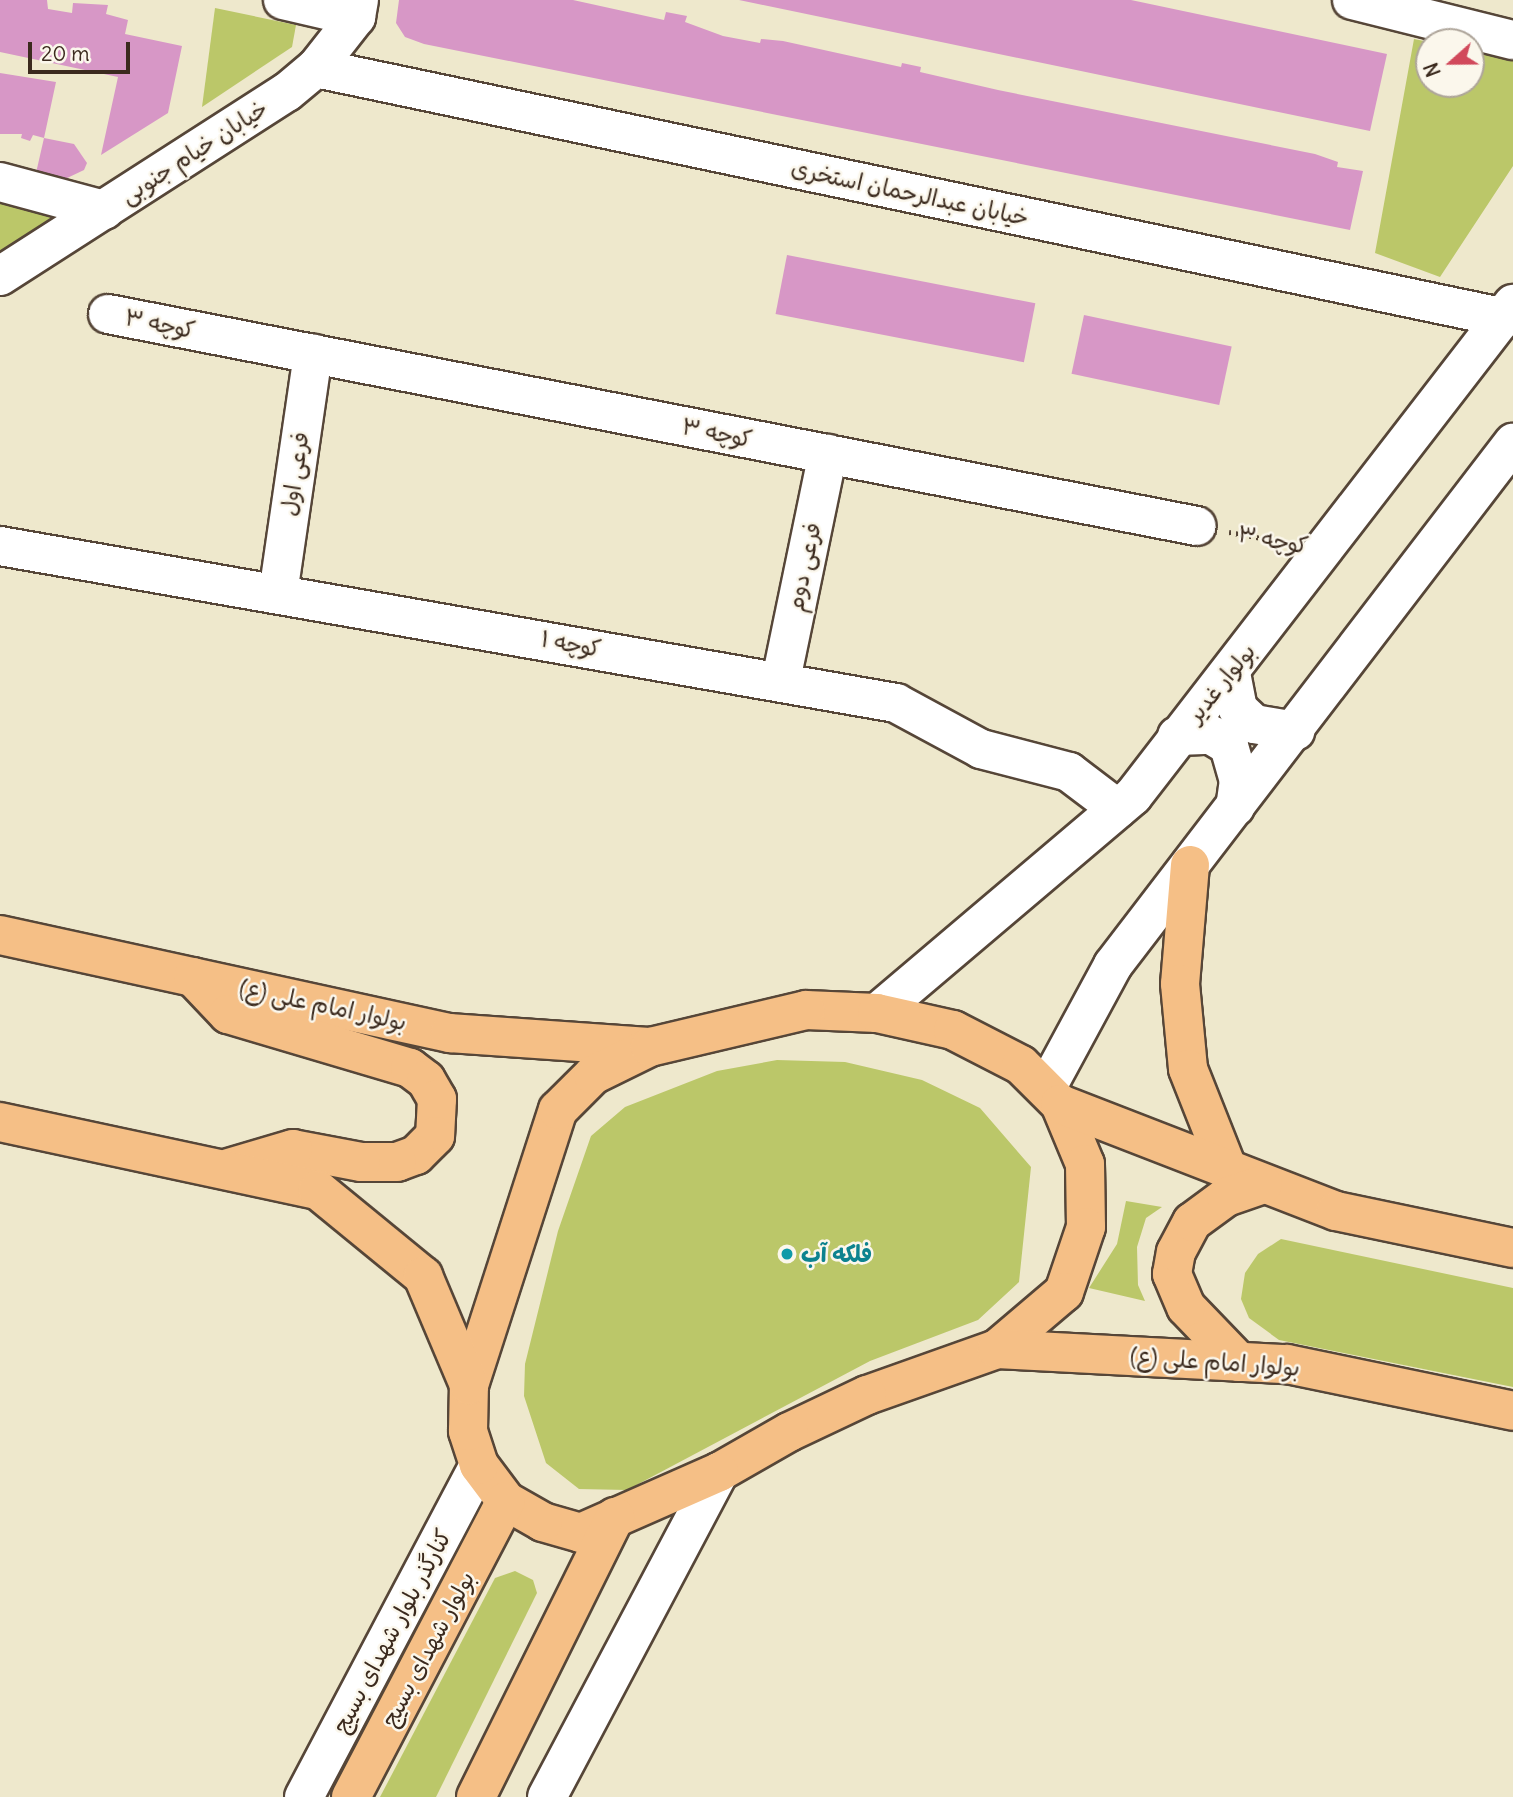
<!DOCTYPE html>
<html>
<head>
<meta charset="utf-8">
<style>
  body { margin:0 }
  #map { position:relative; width:1513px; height:1797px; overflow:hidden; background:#eee8cc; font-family:Delius,"Playpen Sans Arabic",sans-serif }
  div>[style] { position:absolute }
  .green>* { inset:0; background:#bbc769 }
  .building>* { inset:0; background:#d797c6; transform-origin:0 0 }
  .path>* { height:4.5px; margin-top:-2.25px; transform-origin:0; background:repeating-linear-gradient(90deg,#564638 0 2px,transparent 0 7px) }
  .roads { filter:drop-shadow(2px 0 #564638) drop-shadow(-2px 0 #564638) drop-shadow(0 2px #564638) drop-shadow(0 -2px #564638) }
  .minor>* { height:38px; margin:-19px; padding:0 19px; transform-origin:19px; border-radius:19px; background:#fff }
  .major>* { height:38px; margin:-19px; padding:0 19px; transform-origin:19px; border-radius:19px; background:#f5bf86 }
  .dots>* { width:19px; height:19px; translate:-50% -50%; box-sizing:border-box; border:4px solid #fbf7ec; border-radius:50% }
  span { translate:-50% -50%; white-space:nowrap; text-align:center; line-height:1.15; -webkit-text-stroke:5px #fbf7ec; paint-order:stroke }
  .street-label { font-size:23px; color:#3b2a1e }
  .culture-label { font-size:23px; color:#0d838f; font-weight:700 }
  .left { translate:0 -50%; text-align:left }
  .north { position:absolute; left:1415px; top:28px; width:70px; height:70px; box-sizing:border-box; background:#fbf7ec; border:2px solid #aea59a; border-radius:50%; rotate:249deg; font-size:19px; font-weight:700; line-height:28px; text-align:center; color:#3b2a1e }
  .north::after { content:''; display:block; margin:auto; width:24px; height:32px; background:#d1495b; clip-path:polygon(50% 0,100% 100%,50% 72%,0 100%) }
  .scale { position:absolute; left:28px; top:42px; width:102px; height:32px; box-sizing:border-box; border:4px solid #3b2a1e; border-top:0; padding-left:9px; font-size:21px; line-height:24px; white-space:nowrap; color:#3b2a1e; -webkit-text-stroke:5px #fbf7ec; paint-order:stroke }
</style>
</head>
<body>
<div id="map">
  <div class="green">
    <i style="clip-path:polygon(215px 8px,296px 25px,292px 47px,202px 107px)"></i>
    <i style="clip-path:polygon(1414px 39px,1429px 42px,1429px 84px,1471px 84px,1471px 51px,1513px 60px,1513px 166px,1440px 277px,1375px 253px)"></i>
    <i style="clip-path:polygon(0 192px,69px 208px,0 255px)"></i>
    <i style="clip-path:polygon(777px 1060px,845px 1062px,922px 1080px,980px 1108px,1031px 1167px,1019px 1282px,978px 1320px,870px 1361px,627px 1490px,579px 1489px,546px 1463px,524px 1396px,525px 1364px,558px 1231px,591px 1136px,625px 1107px,717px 1071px)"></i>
    <i style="clip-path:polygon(1126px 1201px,1162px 1207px,1146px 1218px,1137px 1247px,1138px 1285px,1145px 1301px,1089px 1288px,1117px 1244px)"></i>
    <i style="clip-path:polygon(1281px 1239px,1513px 1288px,1513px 1387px,1279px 1340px,1249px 1318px,1241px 1299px,1245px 1273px,1258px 1254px)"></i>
    <i style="clip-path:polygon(515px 1571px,533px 1580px,537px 1593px,436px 1797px,380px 1797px,495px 1578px)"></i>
  </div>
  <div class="building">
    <i style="clip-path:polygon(0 0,47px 0,48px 9px,72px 13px,73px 3px,108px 5px,106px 14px,128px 20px,125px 34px,182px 46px,168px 113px,101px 155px,118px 77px,0 52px)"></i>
    <i style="clip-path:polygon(399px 0,573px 0,664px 20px,666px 12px,687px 16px,685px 22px,723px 36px,760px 43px,761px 39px,783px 41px,901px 67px,902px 63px,921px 67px,920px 72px,998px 90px,1315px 154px,1338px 162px,1337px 167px,1363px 171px,1350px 230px,424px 44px,405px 37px,396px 23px)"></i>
    <i style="clip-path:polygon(739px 0,1131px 0,1387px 54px,1370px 131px)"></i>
    <i style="clip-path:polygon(0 73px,56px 82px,44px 138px,33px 135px,30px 141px,21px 138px,22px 134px,0 134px)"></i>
    <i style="clip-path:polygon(44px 138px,74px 144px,87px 163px,84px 170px,65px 179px,36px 173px)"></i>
    <i style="left:787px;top:255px;width:253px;height:60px;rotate:11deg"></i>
    <i style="left:1084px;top:315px;width:151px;height:60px;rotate:12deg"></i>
  </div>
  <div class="path">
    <i style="left:1229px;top:532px;width:55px;rotate:10.5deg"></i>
  </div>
  <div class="roads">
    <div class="minor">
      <i style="left:283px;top:0;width:75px;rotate:13.1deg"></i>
      <i style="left:1352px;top:0;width:166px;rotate:14deg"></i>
      <i style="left:316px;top:68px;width:1215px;rotate:11.87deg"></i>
      <i style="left:0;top:182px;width:108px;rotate:15.1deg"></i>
      <i style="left:0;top:276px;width:341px;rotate:-32.7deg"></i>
      <i style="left:287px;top:92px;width:38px;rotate:-40deg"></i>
      <i style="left:316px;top:68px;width:65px;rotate:-51.9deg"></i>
      <i style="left:356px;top:17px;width:17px;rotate:-80deg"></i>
      <i style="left:108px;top:314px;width:1109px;rotate:11.02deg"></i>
      <i style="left:0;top:546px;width:910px;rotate:9.94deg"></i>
      <i style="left:896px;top:703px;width:97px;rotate:28.4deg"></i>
      <i style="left:981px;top:749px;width:91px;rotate:14.6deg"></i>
      <i style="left:1069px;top:772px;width:61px;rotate:37.1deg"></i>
      <i style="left:278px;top:594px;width:243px;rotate:-81.7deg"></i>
      <i style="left:1231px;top:673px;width:37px;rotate:79deg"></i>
      <i style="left:1238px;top:709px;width:22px;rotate:43deg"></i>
      <i style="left:1254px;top:724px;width:42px;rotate:9.7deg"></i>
      <i style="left:781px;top:680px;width:231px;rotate:-78.3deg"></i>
      <i style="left:1177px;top:736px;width:34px;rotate:-2deg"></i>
      <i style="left:1211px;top:735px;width:21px;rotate:31deg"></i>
      <i style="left:1229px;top:746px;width:35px;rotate:74deg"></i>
      <i style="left:1239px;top:780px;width:27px;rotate:98deg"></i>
      <i style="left:877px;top:1013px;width:336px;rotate:-40.3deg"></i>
      <i style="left:1133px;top:796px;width:622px;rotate:-52.32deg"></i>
      <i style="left:1046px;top:1089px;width:141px;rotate:-61.6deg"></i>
      <i style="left:1113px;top:965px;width:658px;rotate:-52.54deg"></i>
      <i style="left:304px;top:1797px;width:375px;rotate:-62.2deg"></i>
      <i style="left:547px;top:1797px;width:368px;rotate:-62.1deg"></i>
    </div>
    <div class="major">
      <i style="left:1190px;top:865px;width:119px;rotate:94.8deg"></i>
      <i style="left:1180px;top:984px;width:85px;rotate:84.6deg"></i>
      <i style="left:1188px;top:1069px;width:109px;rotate:68.4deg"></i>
      <i style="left:0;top:935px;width:461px;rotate:12.3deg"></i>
      <i style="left:450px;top:1033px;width:198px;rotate:4deg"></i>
      <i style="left:193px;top:977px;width:51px;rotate:46.6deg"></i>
      <i style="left:228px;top:1014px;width:190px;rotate:16.5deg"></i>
      <i style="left:410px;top:1068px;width:20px;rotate:37deg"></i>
      <i style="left:426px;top:1080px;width:22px;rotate:60deg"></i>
      <i style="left:437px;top:1099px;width:37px;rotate:93deg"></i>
      <i style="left:435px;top:1136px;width:27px;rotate:135deg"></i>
      <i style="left:416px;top:1155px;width:20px;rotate:160deg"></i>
      <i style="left:397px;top:1162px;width:36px;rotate:180deg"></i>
      <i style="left:361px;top:1162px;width:69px;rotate:-169.2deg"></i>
      <i style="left:293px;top:1149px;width:67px;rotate:163.5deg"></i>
      <i style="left:806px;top:1010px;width:71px;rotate:2.4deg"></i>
      <i style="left:877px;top:1013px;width:78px;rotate:12.6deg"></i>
      <i style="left:953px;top:1030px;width:76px;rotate:27.2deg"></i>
      <i style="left:1021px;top:1065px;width:55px;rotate:45deg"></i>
      <i style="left:1060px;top:1104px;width:65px;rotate:67.4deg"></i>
      <i style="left:1085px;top:1164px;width:63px;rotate:89.1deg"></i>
      <i style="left:1086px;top:1227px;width:69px;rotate:108.7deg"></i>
      <i style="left:1064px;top:1292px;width:88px;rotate:139.6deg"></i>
      <i style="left:997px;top:1349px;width:138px;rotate:160.5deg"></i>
      <i style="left:867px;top:1395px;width:86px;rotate:154.6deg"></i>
      <i style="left:789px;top:1432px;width:81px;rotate:150.3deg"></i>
      <i style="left:719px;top:1472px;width:151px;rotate:156.2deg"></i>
      <i style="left:581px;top:1533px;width:40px;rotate:-164deg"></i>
      <i style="left:543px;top:1522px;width:43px;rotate:-150.4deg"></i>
      <i style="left:506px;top:1501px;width:45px;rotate:-126.9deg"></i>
      <i style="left:479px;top:1465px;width:36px;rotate:-108deg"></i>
      <i style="left:468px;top:1431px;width:46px;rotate:-88.8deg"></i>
      <i style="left:469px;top:1385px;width:289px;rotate:-72.1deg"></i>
      <i style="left:558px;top:1110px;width:49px;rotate:-45deg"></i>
      <i style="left:593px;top:1075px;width:64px;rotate:-26.2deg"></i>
      <i style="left:650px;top:1047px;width:160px;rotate:-13.3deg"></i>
      <i style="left:1060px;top:1104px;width:296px;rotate:21.2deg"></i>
      <i style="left:1336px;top:1211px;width:181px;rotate:11.8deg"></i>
      <i style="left:0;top:1122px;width:325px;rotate:12.1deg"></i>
      <i style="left:318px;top:1190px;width:136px;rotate:39.3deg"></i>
      <i style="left:423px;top:1276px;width:118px;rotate:67.1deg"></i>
      <i style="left:997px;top:1349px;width:290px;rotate:3deg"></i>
      <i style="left:1287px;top:1364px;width:231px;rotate:11.7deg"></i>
      <i style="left:1239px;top:1362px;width:76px;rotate:-133.9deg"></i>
      <i style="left:1186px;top:1307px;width:36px;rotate:-113deg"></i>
      <i style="left:1172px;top:1274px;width:22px;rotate:-80deg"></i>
      <i style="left:1176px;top:1252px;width:34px;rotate:-62deg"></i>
      <i style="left:1192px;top:1222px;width:42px;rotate:-36.3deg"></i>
      <i style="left:1226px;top:1197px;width:39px;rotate:-19deg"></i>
      <i style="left:351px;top:1797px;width:334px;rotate:-62.4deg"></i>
      <i style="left:476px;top:1797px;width:313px;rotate:-63.6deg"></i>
    </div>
  </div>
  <div class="dots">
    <i style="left:787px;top:1254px;background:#0f9aa8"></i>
  </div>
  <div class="street-label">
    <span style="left:194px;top:152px;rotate:-33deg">خیابان خیام جنوبی</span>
    <span style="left:910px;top:193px;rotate:12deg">خیابان عبدالرحمان استخری</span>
    <span style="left:160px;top:324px;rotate:11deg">کوچه ۳</span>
    <span style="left:717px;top:433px;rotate:11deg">کوچه ۳</span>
    <span style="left:295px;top:474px;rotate:-82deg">فرعی اول</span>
    <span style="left:1273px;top:540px;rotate:10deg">کوچه ۳</span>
    <span style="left:804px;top:567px;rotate:-78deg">فرعی دوم</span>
    <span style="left:571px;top:644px;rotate:10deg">کوچه ۱</span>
    <span style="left:1221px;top:683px;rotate:-51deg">بولوار غدیر</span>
    <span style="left:323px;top:1005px;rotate:12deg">بولوار امام علی (ع)</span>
    <span style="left:1215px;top:1362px;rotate:4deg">بولوار امام علی (ع)</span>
    <span style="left:392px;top:1631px;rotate:-62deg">کنارگذر بلوار شهدای بسیج</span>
    <span style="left:428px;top:1649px;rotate:-62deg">بولوار شهدای بسیج</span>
  </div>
  <div class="culture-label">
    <span class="left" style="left:801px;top:1254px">فلکه آب</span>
  </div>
  <div class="north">N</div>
  <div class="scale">20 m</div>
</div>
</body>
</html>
